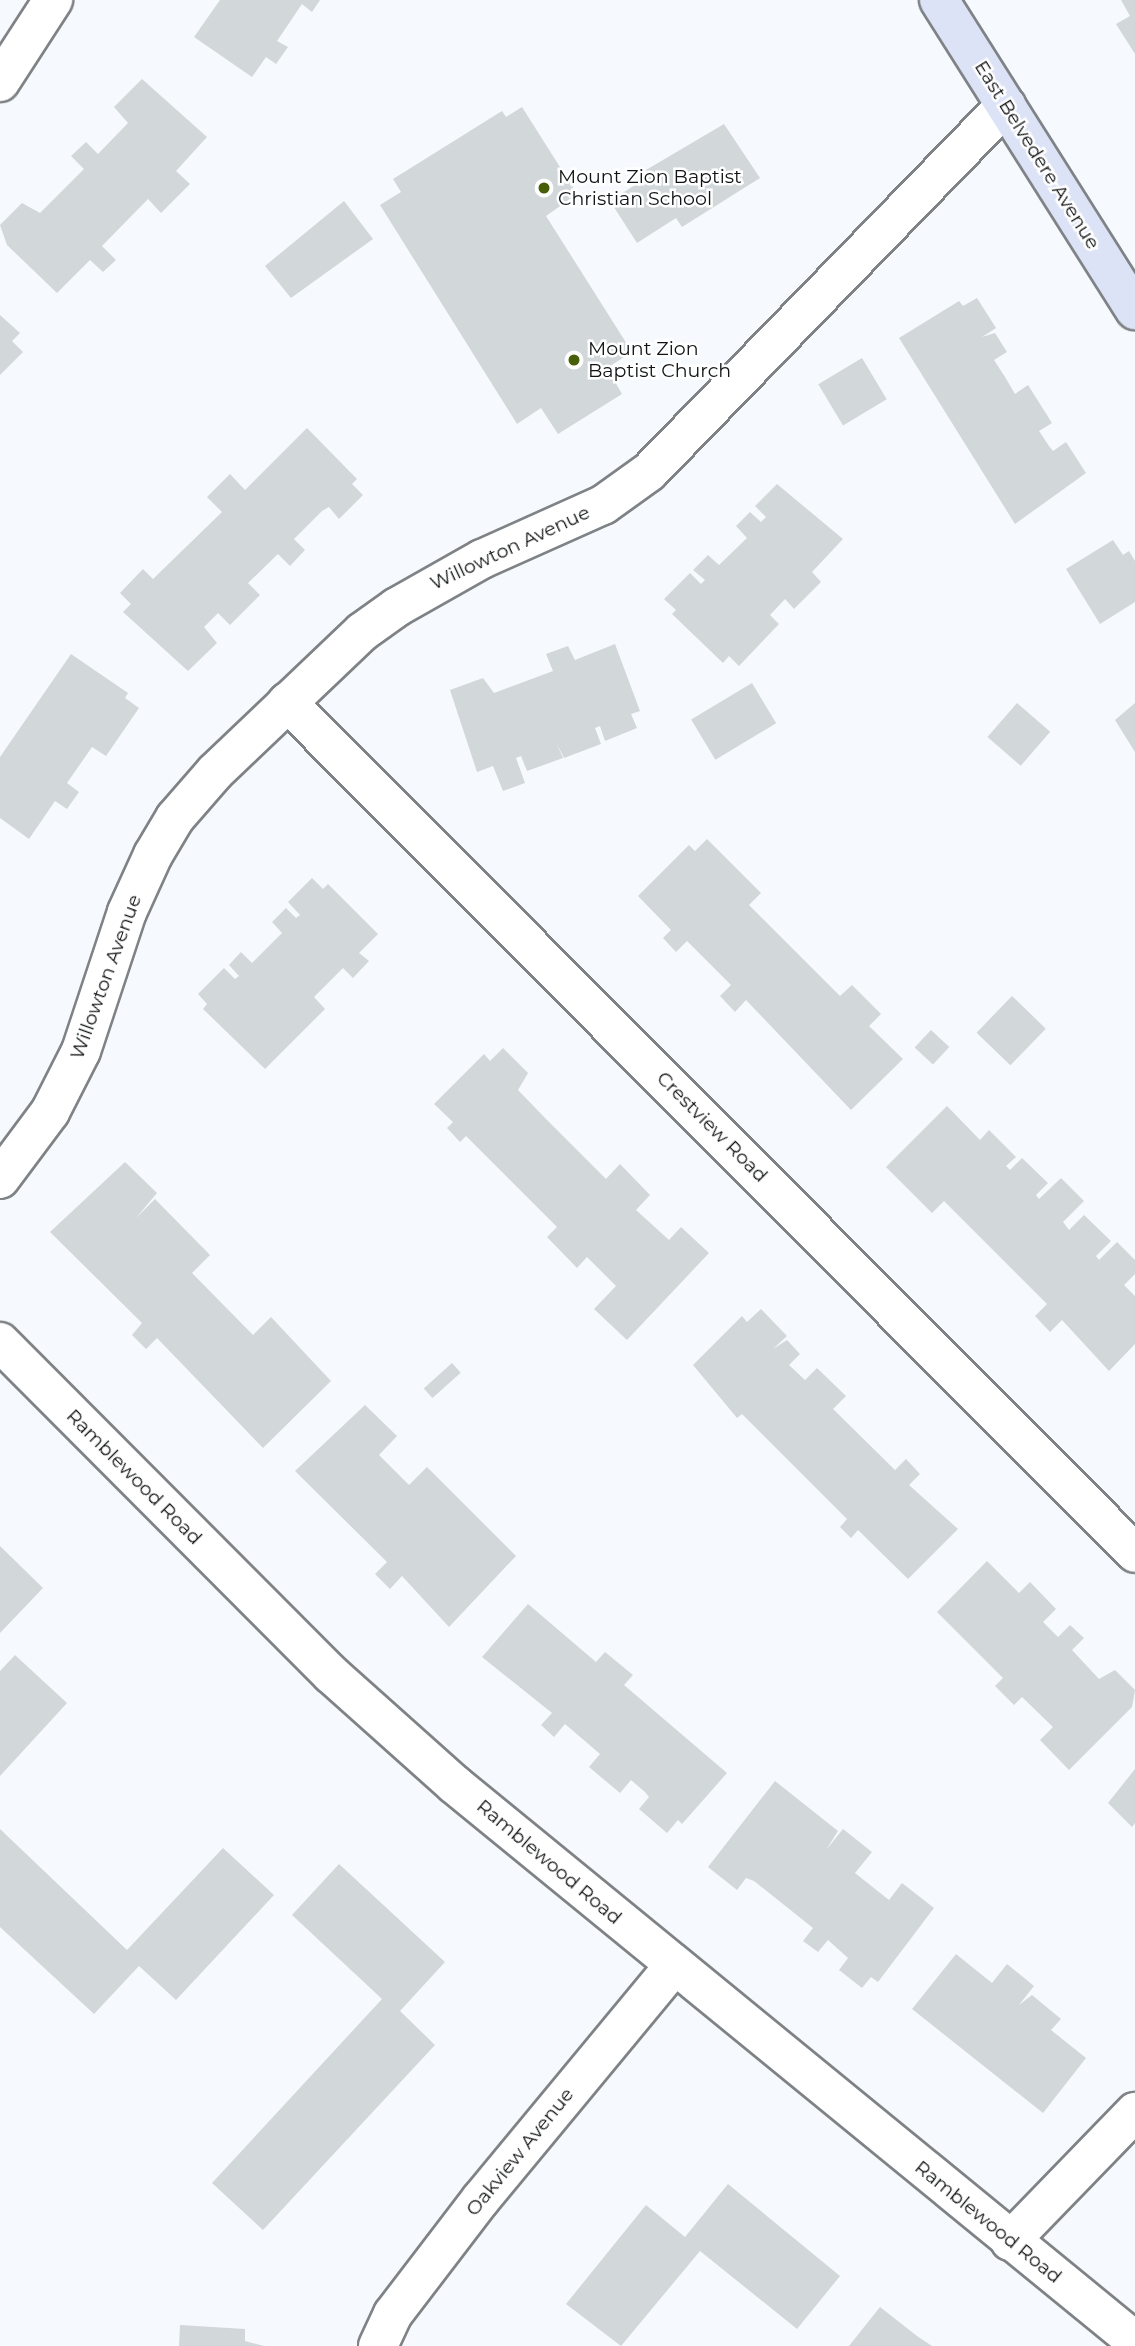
<!DOCTYPE html>
<html>
<head>
<meta charset="utf-8">
<style>
  body { margin:0 }
  #map { position:relative; width:1135px; height:2346px; overflow:hidden; background:#f6fafe; font-family:Montserrat,sans-serif }
  div>[style] { position:absolute }
  .building>* { inset:0; background:#d2d7d9; transform-origin:0 0 }
  .roads { filter:drop-shadow(2px 0 #7f8386) drop-shadow(-2px 0 #7f8386) drop-shadow(0 2px #7f8386) drop-shadow(0 -2px #7f8386) }
  .minor>* { height:38px; margin:-19px; padding:0 19px; transform-origin:19px; border-radius:19px; background:#fff }
  .secondary>* { height:38px; margin:-19px; padding:0 19px; transform-origin:19px; border-radius:19px; background:#dde3f7 }
  .dots>* { width:19px; height:19px; translate:-50% -50%; box-sizing:border-box; border:4px solid #fff; border-radius:50% }
  span { translate:-50% -50%; white-space:nowrap; text-align:center; line-height:1.15; -webkit-text-stroke:5px #fff; paint-order:stroke }
  .street-label { font-size:19px; color:#111314 }
  .poi-label { font-size:19px; color:#111314 }
  .left { translate:0 -50%; text-align:left }
</style>
</head>
<body>
<div id="map">
  <div class="building">
    <i style="clip-path:polygon(220px 0,320px 0,312px 12px,302px 4px,277px 41px,288px 47px,276px 64px,266px 57px,252px 77px,194px 37px)"></i>
    <i style="clip-path:polygon(1121px 0,1135px 0,1135px 54px,1116px 24px,1130px 16px)"></i>
    <i style="clip-path:polygon(142px 79px,207px 137px,176px 171px,190px 184px,161px 213px,148px 199px,102px 246px,116px 260px,103px 272px,90px 260px,57px 293px,7px 245px,0 225px,22px 203px,40px 213px,84px 169px,71px 156px,86px 142px,98px 154px,128px 123px,114px 107px)"></i>
    <i style="clip-path:polygon(522px 107px,577px 194px,546px 216px,632px 352px,607px 368px,622px 394px,558px 434px,541px 408px,517px 424px,380px 205px,401px 192px,393px 179px,502px 111px,506px 117px)"></i>
    <i style="clip-path:polygon(724px 124px,760px 178px,682px 227px,676px 218px,637px 243px,610px 201px,649px 176px,646px 170px)"></i>
    <i style="clip-path:polygon(344px 201px,373px 239px,291px 298px,265px 266px)"></i>
    <i style="clip-path:polygon(977px 298px,996px 328px,982px 337px,995px 333px,1007px 352px,994px 360px,1005px 377px,1015px 394px,1028px 385px,1052px 423px,1039px 431px,1049px 446px,1053px 451px,1066px 442px,1086px 473px,1015px 524px,899px 338px,959px 301px,963px 306px)"></i>
    <i style="clip-path:polygon(0 315px,20px 333px,12px 341px,23px 352px,0 375px)"></i>
    <i style="left:862px;top:358px;width:48px;height:51px;rotate:59deg"></i>
    <i style="clip-path:polygon(307px 428px,357px 479px,352px 484px,363px 495px,339px 519px,329px 507px,322px 511px,294px 539px,305px 550px,290px 566px,278px 554px,248px 583px,260px 595px,230px 625px,218px 613px,204px 627px,217px 643px,188px 671px,123px 612px,131px 604px,120px 593px,143px 569px,153px 579px,222px 512px,207px 497px,230px 474px,245px 490px)"></i>
    <i style="clip-path:polygon(777px 484px,843px 539px,812px 572px,821px 582px,794px 609px,785px 599px,770px 615px,779px 624px,739px 666px,729px 656px,723px 663px,672px 614px,676px 610px,664px 599px,690px 573px,701px 584px,705px 580px,693px 570px,708px 555px,719px 565px,747px 538px,736px 526px,750px 512px,761px 522px,766px 517px,755px 506px)"></i>
    <i style="clip-path:polygon(1113px 540px,1123px 555px,1129px 551px,1135px 561px,1135px 602px,1100px 624px,1066px 569px)"></i>
    <i style="clip-path:polygon(615px 644px,640px 711px,631px 714px,637px 728px,605px 741px,600px 726px,595px 728px,601px 744px,564px 758px,556px 742px,563px 758px,527px 771px,521px 756px,516px 758px,525px 783px,503px 791px,493px 766px,477px 772px,450px 690px,483px 678px,494px 693px,553px 671px,546px 654px,568px 646px,575px 660px)"></i>
    <i style="clip-path:polygon(71px 654px,128px 693px,125px 698px,139px 708px,106px 756px,92px 747px,67px 783px,79px 792px,67px 809px,55px 801px,29px 839px,0 818px,0 757px)"></i>
    <i style="left:752px;top:683px;width:47px;height:71px;rotate:59deg"></i>
    <i style="left:1017px;top:703px;width:44px;height:45px;rotate:41deg"></i>
    <i style="clip-path:polygon(1135px 703px,1135px 752px,1115px 720px)"></i>
    <i style="clip-path:polygon(707px 839px,761px 893px,749px 905px,840px 996px,852px 985px,881px 1014px,869px 1026px,903px 1059px,851px 1110px,746px 1000px,735px 1012px,720px 996px,731px 985px,687px 941px,676px 952px,663px 938px,671px 930px,638px 896px,689px 845px,695px 851px)"></i>
    <i style="clip-path:polygon(312px 878px,323px 889px,328px 884px,378px 934px,359px 953px,369px 961px,353px 978px,343px 968px,314px 997px,325px 1009px,265px 1069px,203px 1009px,207px 1004px,198px 994px,224px 968px,235px 979px,239px 976px,229px 965px,241px 952px,252px 963px,282px 933px,272px 922px,286px 908px,296px 918px,300px 915px,288px 902px)"></i>
    <i style="left:1012px;top:996px;width:47px;height:51px;rotate:44deg"></i>
    <i style="left:931px;top:1030px;width:25px;height:24px;rotate:43deg"></i>
    <i style="clip-path:polygon(503px 1048px,528px 1073px,518px 1090px,545px 1118px,606px 1179px,620px 1164px,650px 1195px,636px 1210px,669px 1240px,681px 1227px,709px 1253px,627px 1340px,594px 1309px,616px 1286px,587px 1257px,577px 1268px,547px 1237px,557px 1227px,466px 1136px,460px 1142px,447px 1128px,453px 1122px,434px 1104px,484px 1054px,490px 1061px)"></i>
    <i style="clip-path:polygon(947px 1106px,980px 1140px,989px 1130px,1016px 1157px,1006px 1166px,1010px 1170px,1022px 1158px,1048px 1183px,1036px 1195px,1039px 1199px,1061px 1178px,1084px 1201px,1063px 1222px,1069px 1230px,1084px 1215px,1111px 1241px,1096px 1256px,1099px 1260px,1117px 1242px,1135px 1260px,1135px 1274px,1124px 1285px,1135px 1296px,1135px 1344px,1109px 1371px,1062px 1320px,1050px 1332px,1035px 1316px,1047px 1304px,944px 1201px,932px 1213px,886px 1167px)"></i>
    <i style="clip-path:polygon(125px 1162px,157px 1193px,136px 1218px,155px 1199px,210px 1255px,192px 1273px,253px 1335px,271px 1317px,331px 1381px,263px 1448px,157px 1338px,146px 1349px,132px 1335px,142px 1323px,50px 1232px)"></i>
    <i style="clip-path:polygon(761px 1309px,787px 1336px,773px 1349px,787px 1340px,800px 1354px,789px 1365px,805px 1380px,817px 1368px,846px 1396px,833px 1409px,895px 1470px,906px 1459px,920px 1474px,909px 1485px,958px 1529px,908px 1579px,858px 1530px,851px 1538px,840px 1527px,847px 1519px,742px 1414px,737px 1418px,693px 1365px,742px 1316px,747px 1322px)"></i>
    <i style="left:452px;top:1363px;width:13px;height:38px;rotate:48deg"></i>
    <i style="clip-path:polygon(365px 1405px,397px 1436px,379px 1455px,409px 1485px,427px 1467px,516px 1556px,449px 1627px,402px 1576px,390px 1589px,375px 1574px,387px 1562px,295px 1471px)"></i>
    <i style="clip-path:polygon(0 1546px,43px 1588px,0 1633px)"></i>
    <i style="clip-path:polygon(987px 1561px,1019px 1593px,1030px 1582px,1056px 1609px,1043px 1622px,1058px 1637px,1070px 1625px,1084px 1638px,1072px 1650px,1099px 1679px,1115px 1670px,1135px 1690px,1132px 1707px,1069px 1770px,1040px 1740px,1053px 1727px,1022px 1697px,1014px 1705px,995px 1686px,1003px 1678px,937px 1612px)"></i>
    <i style="clip-path:polygon(528px 1604px,596px 1662px,605px 1652px,633px 1675px,624px 1685px,727px 1773px,682px 1824px,678px 1820px,667px 1833px,639px 1809px,649px 1797px,645px 1792px,631px 1780px,620px 1793px,589px 1767px,600px 1754px,565px 1724px,554px 1737px,541px 1725px,552px 1713px,482px 1657px)"></i>
    <i style="clip-path:polygon(15px 1655px,67px 1703px,0 1776px,0 1671px)"></i>
    <i style="clip-path:polygon(1135px 1769px,1135px 1823px,1132px 1827px,1108px 1803px)"></i>
    <i style="clip-path:polygon(775px 1781px,838px 1831px,826px 1850px,843px 1829px,872px 1852px,855px 1873px,889px 1900px,902px 1883px,934px 1908px,878px 1982px,871px 1977px,862px 1988px,839px 1970px,848px 1958px,828px 1940px,818px 1952px,803px 1941px,813px 1928px,754px 1881px,746px 1878px,737px 1890px,708px 1867px)"></i>
    <i style="clip-path:polygon(0 1829px,127px 1950px,223px 1848px,274px 1895px,176px 2000px,139px 1966px,94px 2014px,0 1927px)"></i>
    <i style="clip-path:polygon(339px 1864px,445px 1962px,400px 2011px,435px 2045px,263px 2230px,212px 2183px,382px 1999px,292px 1915px)"></i>
    <i style="clip-path:polygon(956px 1954px,992px 1983px,1007px 1964px,1034px 1986px,1019px 2005px,1032px 1995px,1061px 2019px,1051px 2030px,1086px 2058px,1043px 2113px,912px 2009px)"></i>
    <i style="clip-path:polygon(728px 2184px,840px 2276px,797px 2329px,700px 2251px,621px 2346px,566px 2304px,646px 2205px,685px 2237px)"></i>
    <i style="clip-path:polygon(880px 2307px,917px 2336px,932px 2346px,849px 2346px)"></i>
    <i style="clip-path:polygon(180px 2325px,245px 2329px,245px 2341px,264px 2346px,179px 2346px)"></i>
  </div>
  <div class="roads">
    <div class="minor">
      <i style="left:0;top:82px;width:98px;rotate:-57.1deg"></i>
      <i style="left:287px;top:702px;width:1201px;rotate:45.1deg"></i>
      <i style="left:0;top:1179px;width:84px;rotate:-53.3deg"></i>
      <i style="left:50px;top:1112px;width:68px;rotate:-63.1deg"></i>
      <i style="left:81px;top:1051px;width:146px;rotate:-71.7deg"></i>
      <i style="left:127px;top:912px;width:63px;rotate:-65.5deg"></i>
      <i style="left:153px;top:855px;width:43px;rotate:-59.3deg"></i>
      <i style="left:175px;top:818px;width:61px;rotate:-49deg"></i>
      <i style="left:215px;top:772px;width:203px;rotate:-43.6deg"></i>
      <i style="left:362px;top:632px;width:43px;rotate:-35.5deg"></i>
      <i style="left:397px;top:607px;width:98px;rotate:-29.5deg"></i>
      <i style="left:482px;top:559px;width:133px;rotate:-24.1deg"></i>
      <i style="left:603px;top:505px;width:57px;rotate:-35.7deg"></i>
      <i style="left:649px;top:472px;width:512px;rotate:-45.79deg"></i>
      <i style="left:0;top:1342px;width:469px;rotate:45.1deg"></i>
      <i style="left:331px;top:1674px;width:165px;rotate:41.8deg"></i>
      <i style="left:454px;top:1784px;width:880px;rotate:39.28deg"></i>
      <i style="left:1010px;top:2241px;width:180px;rotate:-45.9deg"></i>
      <i style="left:378px;top:2346px;width:35px;rotate:-65deg"></i>
      <i style="left:393px;top:2314px;width:145px;rotate:-52.6deg"></i>
      <i style="left:481px;top:2199px;width:303px;rotate:-50.4deg"></i>
    </div>
    <div class="secondary">
      <i style="left:939px;top:0;width:367px;rotate:57.7deg"></i>
    </div>
  </div>
  <div class="dots">
    <i style="left:544px;top:188px;background:#485f0a"></i>
    <i style="left:574px;top:360px;background:#485f0a"></i>
  </div>
  <div class="street-label">
    <span style="left:1037px;top:155px;rotate:58deg">East Belvedere Avenue</span>
    <span style="left:510px;top:548px;rotate:-25deg">Willowton Avenue</span>
    <span style="left:106px;top:977px;rotate:-70deg">Willowton Avenue</span>
    <span style="left:712px;top:1127px;rotate:45deg">Crestview Road</span>
    <span style="left:134px;top:1477px;rotate:45deg">Ramblewood Road</span>
    <span style="left:549px;top:1862px;rotate:40deg">Ramblewood Road</span>
    <span style="left:520px;top:2152px;rotate:-51deg">Oakview Avenue</span>
    <span style="left:988px;top:2222px;rotate:39deg">Ramblewood Road</span>
  </div>
  <div class="poi-label">
    <span class="left" style="left:558px;top:188px">Mount Zion Baptist<br>Christian School</span>
    <span class="left" style="left:588px;top:360px">Mount Zion<br>Baptist Church</span>
  </div>
</div>
</body>
</html>
